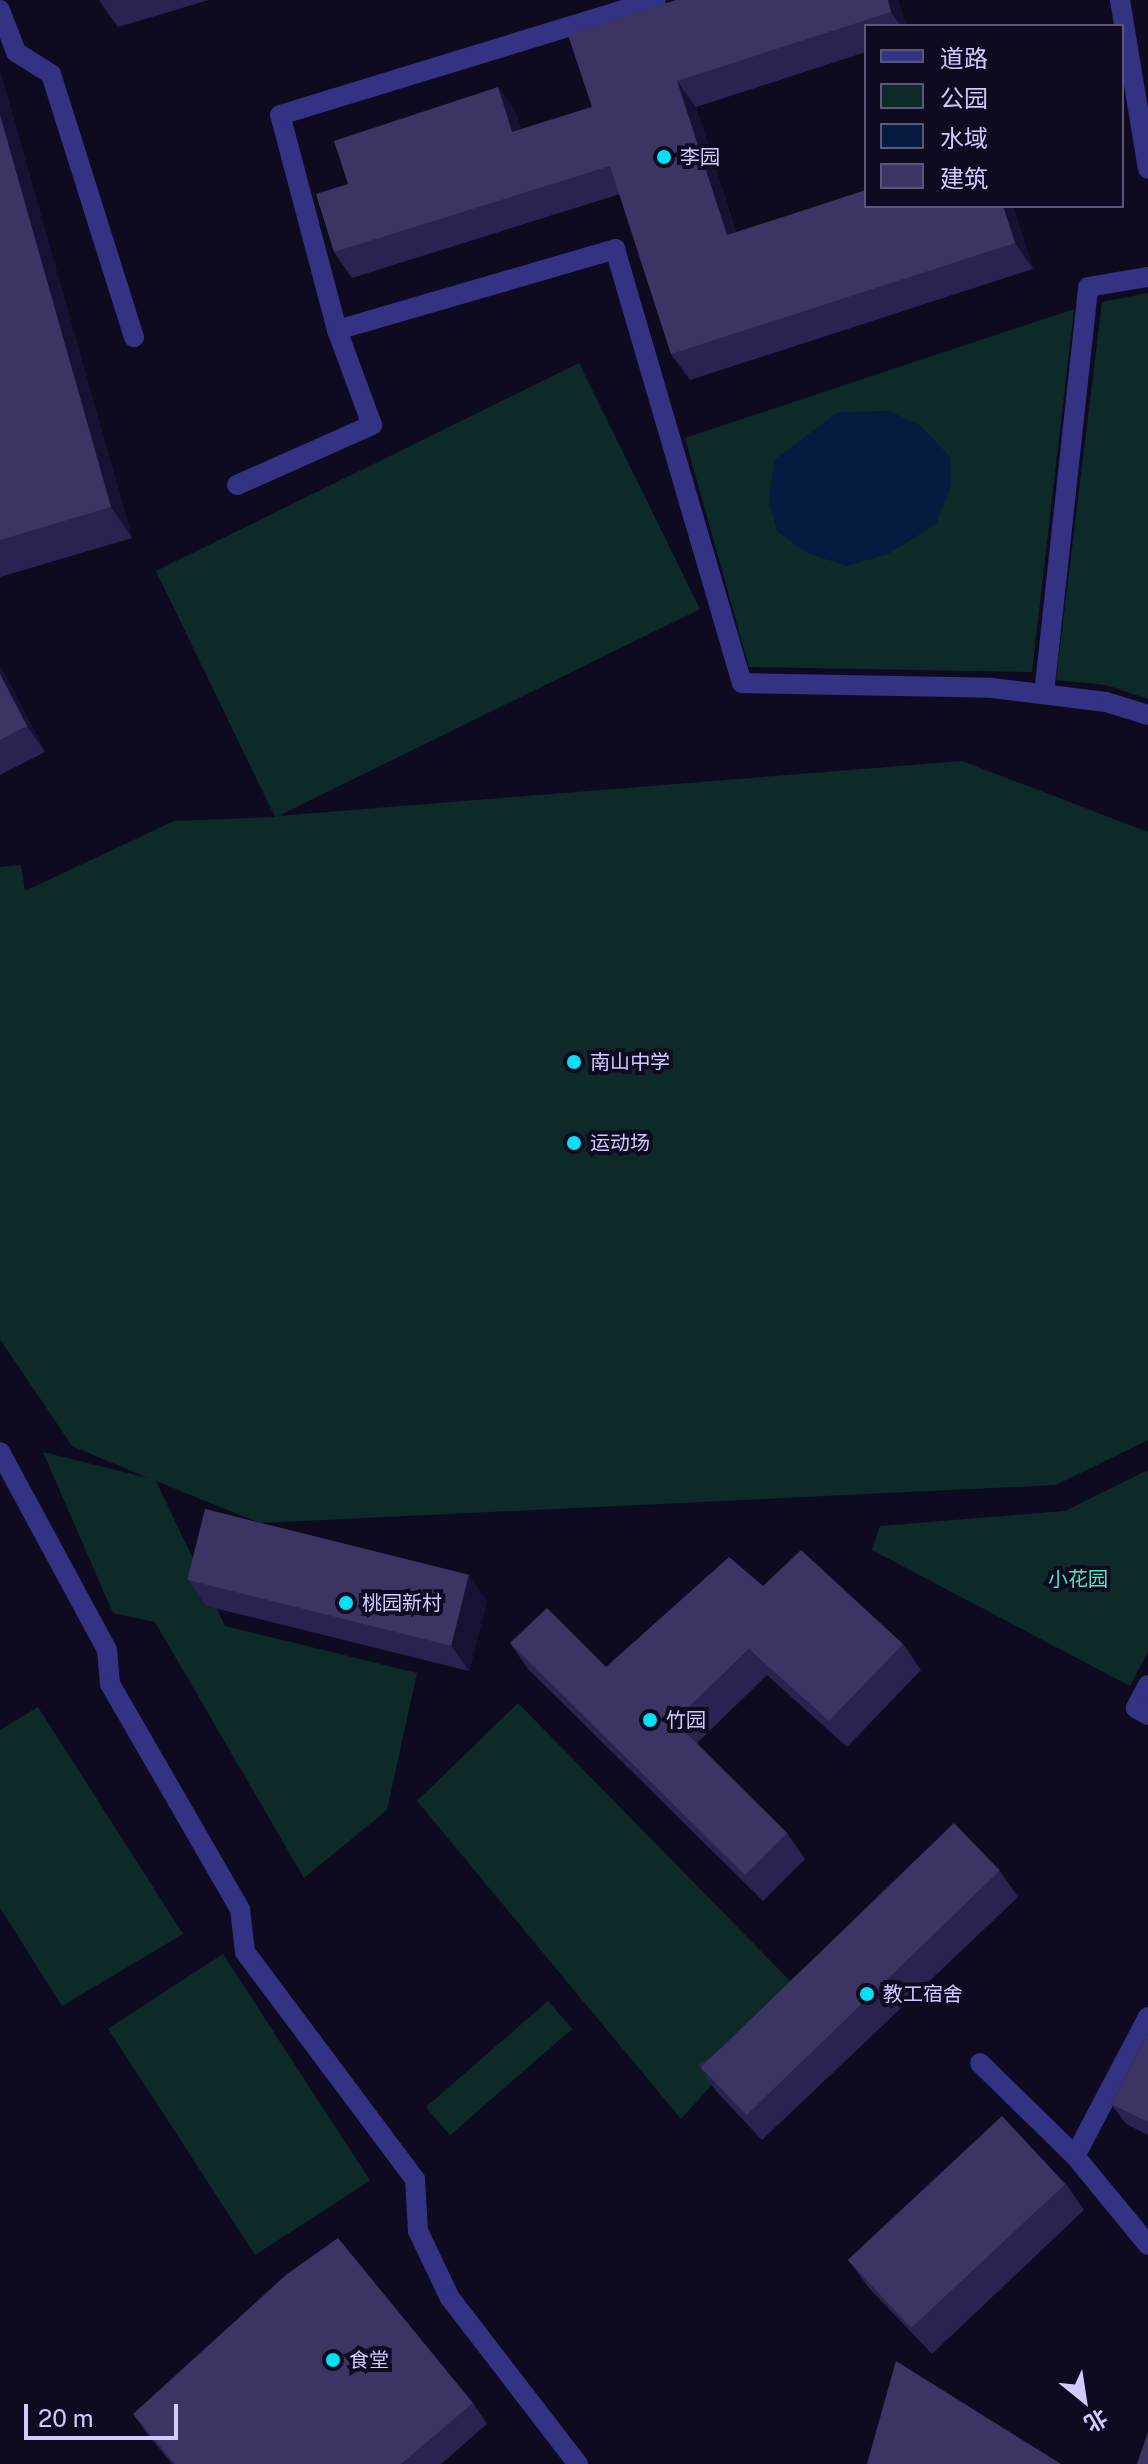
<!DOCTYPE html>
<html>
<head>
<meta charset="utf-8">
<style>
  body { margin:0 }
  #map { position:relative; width:1148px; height:2464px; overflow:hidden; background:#0e0b20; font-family:"Public Sans","Noto Sans SC",sans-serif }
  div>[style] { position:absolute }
  .green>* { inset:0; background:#0d2a29; transform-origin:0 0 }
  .water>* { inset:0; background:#051b3f }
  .street>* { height:20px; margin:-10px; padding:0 10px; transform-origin:10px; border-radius:10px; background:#333283 }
  .wall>* { inset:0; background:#2a224f }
  .shaded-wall>* { inset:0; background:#181134 }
  .building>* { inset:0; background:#3c3462; transform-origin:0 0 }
  .dots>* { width:22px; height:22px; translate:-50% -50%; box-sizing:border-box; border:4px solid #0e0b20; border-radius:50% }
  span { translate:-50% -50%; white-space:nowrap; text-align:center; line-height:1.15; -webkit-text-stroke:8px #0e0b20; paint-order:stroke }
  .poi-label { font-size:20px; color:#cfcaff }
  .left { translate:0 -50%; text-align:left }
  .park-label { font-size:20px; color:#4de8be }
  .legend { position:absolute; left:864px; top:24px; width:260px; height:184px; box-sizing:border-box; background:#0e0b20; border:2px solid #5b5779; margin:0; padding:10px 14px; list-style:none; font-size:24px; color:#cfcaff }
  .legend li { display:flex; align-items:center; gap:16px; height:40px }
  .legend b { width:40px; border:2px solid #5b5779 }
  .north { position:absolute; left:1044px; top:2360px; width:80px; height:80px; -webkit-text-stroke:6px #0e0b20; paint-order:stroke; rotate:150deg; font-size:22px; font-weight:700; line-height:32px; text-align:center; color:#cfcaff }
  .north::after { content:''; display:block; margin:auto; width:28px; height:36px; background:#cfcaff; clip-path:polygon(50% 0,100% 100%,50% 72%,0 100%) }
  .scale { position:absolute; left:24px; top:2404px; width:154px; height:36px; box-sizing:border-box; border:4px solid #cfcaff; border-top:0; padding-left:10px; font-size:24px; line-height:28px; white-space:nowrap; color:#cfcaff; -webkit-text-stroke:6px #0e0b20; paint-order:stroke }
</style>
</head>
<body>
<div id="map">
  <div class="green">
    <i style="clip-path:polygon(1148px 293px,1148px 699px,1106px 685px,1056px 680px,1102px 302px)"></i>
    <i style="clip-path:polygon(1074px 309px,1032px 672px,749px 667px,685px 438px)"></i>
    <i style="clip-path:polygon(579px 363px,700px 609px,278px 816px,962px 761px,1148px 832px,1148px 1440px,1056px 1485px,260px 1523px,156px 1481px,225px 1626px,417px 1673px,387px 1810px,304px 1878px,155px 1622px,113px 1613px,43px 1452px,148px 1478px,72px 1446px,0 1339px,0 867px,21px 865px,25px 891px,174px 821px,275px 817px,156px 571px)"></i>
    <i style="clip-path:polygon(1148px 1470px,1148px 1652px,1130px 1686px,872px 1550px,880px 1526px,1065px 1511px)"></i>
    <i style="clip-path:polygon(518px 1703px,798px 1989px,681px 2119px,417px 1801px)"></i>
    <i style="clip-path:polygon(38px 1707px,183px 1934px,62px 2006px,0 1908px,0 1730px)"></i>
    <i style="left:223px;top:1954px;width:270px;height:137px;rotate:57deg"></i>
    <i style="left:548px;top:2001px;width:37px;height:162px;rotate:49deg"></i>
  </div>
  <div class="water">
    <i style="clip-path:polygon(889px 411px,921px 426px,950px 457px,951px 485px,936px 524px,888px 554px,847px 566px,807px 553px,777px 531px,769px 502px,774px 460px,838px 412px)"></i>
  </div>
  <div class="street">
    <i style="left:1120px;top:0;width:171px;rotate:80.6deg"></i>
    <i style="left:0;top:10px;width:45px;rotate:69.1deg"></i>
    <i style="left:16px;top:52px;width:41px;rotate:32.2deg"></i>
    <i style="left:51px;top:74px;width:276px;rotate:72.5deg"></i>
    <i style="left:337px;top:330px;width:222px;rotate:-104.8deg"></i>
    <i style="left:280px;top:115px;width:393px;rotate:-17deg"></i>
    <i style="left:237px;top:485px;width:148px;rotate:-24deg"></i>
    <i style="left:372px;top:425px;width:101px;rotate:-110.2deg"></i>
    <i style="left:337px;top:330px;width:290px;rotate:-16.2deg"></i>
    <i style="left:615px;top:249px;width:452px;rotate:73.7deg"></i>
    <i style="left:742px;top:683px;width:250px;rotate:1.1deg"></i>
    <i style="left:992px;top:688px;width:115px;rotate:7deg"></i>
    <i style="left:1106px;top:702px;width:44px;rotate:17.2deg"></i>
    <i style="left:1044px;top:694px;width:409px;rotate:-83.8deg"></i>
    <i style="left:1088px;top:287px;width:61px;rotate:-9.5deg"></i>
    <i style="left:0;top:1452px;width:225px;rotate:61.6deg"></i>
    <i style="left:107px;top:1650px;width:34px;rotate:85deg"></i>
    <i style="left:110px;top:1684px;width:260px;rotate:60deg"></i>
    <i style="left:240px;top:1909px;width:43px;rotate:83.4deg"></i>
    <i style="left:245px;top:1952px;width:284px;rotate:53.2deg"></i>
    <i style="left:415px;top:2179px;width:52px;rotate:86.7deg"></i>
    <i style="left:418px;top:2231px;width:74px;rotate:64.5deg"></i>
    <i style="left:450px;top:2298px;width:210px;rotate:52.4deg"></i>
    <i style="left:1148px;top:1685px;width:26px;rotate:118deg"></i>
    <i style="left:1136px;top:1708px;width:14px;rotate:30deg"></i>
    <i style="left:1148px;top:2017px;width:157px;rotate:117.7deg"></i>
    <i style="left:1075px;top:2156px;width:115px;rotate:50.6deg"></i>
    <i style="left:980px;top:2063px;width:133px;rotate:44.4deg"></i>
  </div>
  <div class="wall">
    <i style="clip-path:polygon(99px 0,209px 0,118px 27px)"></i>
    <i style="clip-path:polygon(676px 0,898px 0,906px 26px,866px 26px,866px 52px,696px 107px,736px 232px,866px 206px,1013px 206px,1033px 269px,690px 380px,671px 354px,620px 194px,352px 278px,334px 252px,348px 184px,498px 87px,516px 113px,521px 129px,592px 107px)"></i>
    <i style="clip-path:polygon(0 71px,132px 538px,0 577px)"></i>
    <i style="clip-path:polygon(0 668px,6px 676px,45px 752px,0 775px)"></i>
    <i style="clip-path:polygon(188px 1580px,487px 1601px,469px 1671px,206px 1606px)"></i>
    <i style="clip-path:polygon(763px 1586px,903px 1644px,921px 1670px,847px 1747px,767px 1675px,697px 1743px,787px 1833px,805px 1859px,763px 1901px,528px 1669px,510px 1643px,606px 1667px)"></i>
    <i style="clip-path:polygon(1000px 1871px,1018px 1897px,762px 2140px,716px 2091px,698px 2065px)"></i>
    <i style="clip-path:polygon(1148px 2033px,1148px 2135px,1126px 2124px,1111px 2104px)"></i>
    <i style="clip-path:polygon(1066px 2184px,1084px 2210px,932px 2354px,868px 2287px,849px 2261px)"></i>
    <i style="clip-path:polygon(473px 2403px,487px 2424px,441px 2464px,172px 2464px,148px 2435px,133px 2414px)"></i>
  </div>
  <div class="shaded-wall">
    <i style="clip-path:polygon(888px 0,898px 0,906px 26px,901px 26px,891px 12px)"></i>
    <i style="clip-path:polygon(0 71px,132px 538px,111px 507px,0 115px)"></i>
    <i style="clip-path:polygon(677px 81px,696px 107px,745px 261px,727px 235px)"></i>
    <i style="clip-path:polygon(498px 87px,516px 113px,530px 158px,512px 132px)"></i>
    <i style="clip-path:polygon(1003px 206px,1013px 206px,1033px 269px,1015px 243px)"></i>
    <i style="clip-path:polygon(0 668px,6px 676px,45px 752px,27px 726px,0 674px)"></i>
    <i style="clip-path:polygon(469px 1575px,487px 1601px,469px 1671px,451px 1645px)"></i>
  </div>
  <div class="building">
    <i style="clip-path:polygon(676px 0,888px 0,891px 12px,677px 81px,727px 235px,866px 190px,866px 206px,1003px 206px,1015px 243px,671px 354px,610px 166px,334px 252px,316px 194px,348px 184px,334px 141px,498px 87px,512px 132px,592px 107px,568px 35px)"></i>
    <i style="clip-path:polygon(0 115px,111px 507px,0 540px)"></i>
    <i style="clip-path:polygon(0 674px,27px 726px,0 740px)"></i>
    <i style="left:205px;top:1509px;width:272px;height:73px;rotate:14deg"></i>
    <i style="clip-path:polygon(801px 1550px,903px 1644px,829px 1721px,749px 1649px,674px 1721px,787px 1833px,745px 1875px,510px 1643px,547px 1608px,606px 1667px,729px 1557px,763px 1586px)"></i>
    <i style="left:954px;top:1823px;width:66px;height:352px;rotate:46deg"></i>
    <i style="clip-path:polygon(1148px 2033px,1148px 2122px,1111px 2104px)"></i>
    <i style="left:1002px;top:2116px;width:93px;height:211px;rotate:47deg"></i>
    <i style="clip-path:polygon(338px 2238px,473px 2403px,401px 2464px,175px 2464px,133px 2414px,287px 2274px)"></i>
    <i style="clip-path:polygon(896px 2361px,1061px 2464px,867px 2464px)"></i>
    <i style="clip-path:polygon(1148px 2432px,1148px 2464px,1137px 2464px)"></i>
  </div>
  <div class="dots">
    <i style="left:664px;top:157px;background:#00e1f5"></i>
    <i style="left:574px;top:1062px;background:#00e1f5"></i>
    <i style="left:574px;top:1143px;background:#00e1f5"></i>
    <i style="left:346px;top:1603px;background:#00e1f5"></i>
    <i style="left:650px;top:1720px;background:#00e1f5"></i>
    <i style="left:867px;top:1994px;background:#00e1f5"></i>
    <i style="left:333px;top:2360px;background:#00e1f5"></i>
  </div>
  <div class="poi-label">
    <span class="left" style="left:680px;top:157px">李园</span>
    <span class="left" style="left:590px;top:1062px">南山中学</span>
    <span class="left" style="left:590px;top:1143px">运动场</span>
    <span class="left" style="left:362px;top:1603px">桃园新村</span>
    <span class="left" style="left:666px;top:1720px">竹园</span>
    <span class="left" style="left:883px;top:1994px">教工宿舍</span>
    <span class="left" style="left:349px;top:2360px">食堂</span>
  </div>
  <div class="park-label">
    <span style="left:1078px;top:1579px">小花园</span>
  </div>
  <ul class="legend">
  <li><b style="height:10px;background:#333283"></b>道路</li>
  <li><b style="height:22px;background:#0d2a29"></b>公园</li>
  <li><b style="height:22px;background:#051b3f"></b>水域</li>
  <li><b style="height:22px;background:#3c3462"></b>建筑</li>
  </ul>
  <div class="north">北</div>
  <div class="scale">20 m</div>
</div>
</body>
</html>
